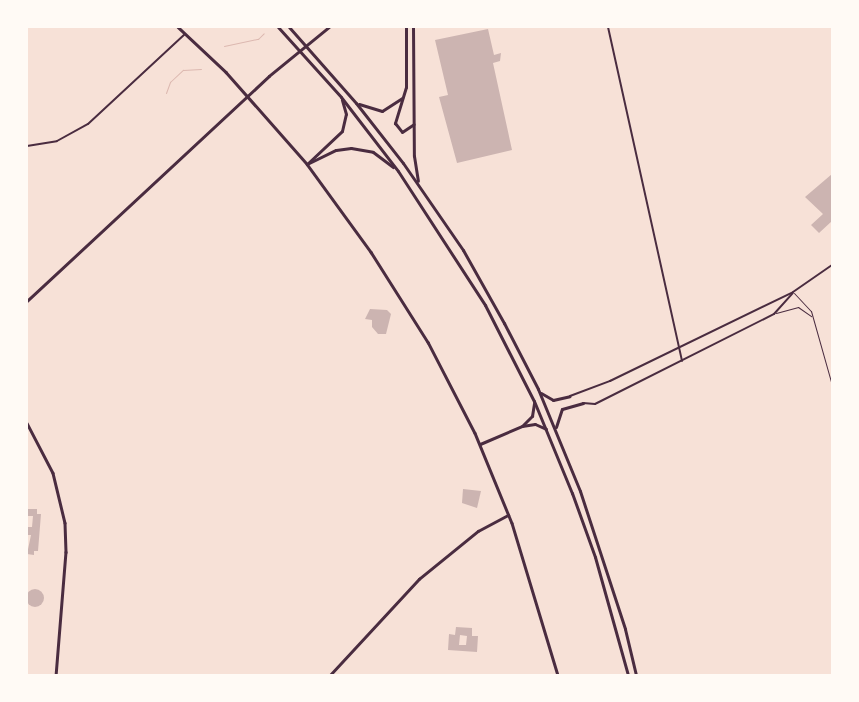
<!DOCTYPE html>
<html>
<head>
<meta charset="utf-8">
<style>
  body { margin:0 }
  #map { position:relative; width:859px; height:702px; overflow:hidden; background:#f7e1d7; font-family:"Exo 2",sans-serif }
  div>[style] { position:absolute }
  .stream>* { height:1px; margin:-0.5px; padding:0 0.5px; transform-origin:0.5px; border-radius:0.5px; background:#dcb8b0 }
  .building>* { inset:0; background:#ccb4b1 }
  .round { border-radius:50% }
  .service>* { height:1px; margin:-0.5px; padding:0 0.5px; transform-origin:0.5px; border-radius:0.5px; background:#4a2c40 }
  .tertiary>* { height:2px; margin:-1px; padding:0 1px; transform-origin:1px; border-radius:1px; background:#4a2c40 }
  .secondary>* { height:2.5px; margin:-1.25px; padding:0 1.25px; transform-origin:1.25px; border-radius:1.25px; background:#4a2c40 }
  .trunk>* { height:3px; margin:-1.5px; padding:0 1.5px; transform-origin:1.5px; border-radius:1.5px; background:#4a2c40 }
  span { translate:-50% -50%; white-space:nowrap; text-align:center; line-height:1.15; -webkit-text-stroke:3px #fffaf5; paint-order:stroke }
  .frame { position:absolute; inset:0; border:28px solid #fffaf5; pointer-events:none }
</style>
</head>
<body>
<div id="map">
  <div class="stream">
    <i style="left:224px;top:46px;width:35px;rotate:-12deg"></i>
    <i style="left:258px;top:39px;width:8px;rotate:-45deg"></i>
    <i style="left:166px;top:93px;width:12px;rotate:-70deg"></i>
    <i style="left:170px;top:82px;width:18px;rotate:-43deg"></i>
    <i style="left:183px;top:70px;width:18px;rotate:-3deg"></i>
  </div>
  <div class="building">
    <i style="clip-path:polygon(488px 29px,494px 55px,501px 53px,500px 61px,493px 63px,512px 150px,457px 163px,439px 97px,448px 95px,435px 40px)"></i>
    <i style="clip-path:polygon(832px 174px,832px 221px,819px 233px,811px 225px,823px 214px,805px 197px)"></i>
    <i style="clip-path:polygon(370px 309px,387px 310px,391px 314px,386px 334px,378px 334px,372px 327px,372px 320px,365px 319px)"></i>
    <i style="clip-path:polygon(463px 489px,481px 491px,477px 508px,462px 503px)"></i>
    <i style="clip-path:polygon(27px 509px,37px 509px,37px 514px,41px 514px,38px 551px,34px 551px,34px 555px,27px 554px,31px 535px,27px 535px,27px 527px,32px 527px,33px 516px,27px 516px)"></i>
    <i class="round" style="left:26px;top:589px;width:18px;height:18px"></i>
    <i style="clip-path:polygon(evenodd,456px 627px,472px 628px,472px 636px,478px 636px,477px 652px,448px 650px,449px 634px,455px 635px,456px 627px,460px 635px,467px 636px,466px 645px,459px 645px,460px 635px)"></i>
  </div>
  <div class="service">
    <i style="left:794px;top:293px;width:25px;rotate:47deg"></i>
    <i style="left:811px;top:311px;width:77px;rotate:74.2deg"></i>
    <i style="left:776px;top:313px;width:23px;rotate:-15deg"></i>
    <i style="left:798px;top:307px;width:16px;rotate:35deg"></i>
  </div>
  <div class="tertiary">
    <i style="left:608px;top:27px;width:342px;rotate:77.5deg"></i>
    <i style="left:27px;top:146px;width:30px;rotate:-9deg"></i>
    <i style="left:57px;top:141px;width:35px;rotate:-29deg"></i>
    <i style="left:88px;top:124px;width:132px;rotate:-42.9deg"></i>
    <i style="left:570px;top:396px;width:43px;rotate:-20.6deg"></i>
    <i style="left:610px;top:381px;width:203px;rotate:-25.9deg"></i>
    <i style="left:793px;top:292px;width:47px;rotate:-34.7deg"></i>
    <i style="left:583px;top:403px;width:12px;rotate:5deg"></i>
    <i style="left:595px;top:404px;width:200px;rotate:-26.7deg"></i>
    <i style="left:774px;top:314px;width:28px;rotate:-48deg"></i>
  </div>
  <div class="secondary">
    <i style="left:178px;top:27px;width:66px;rotate:43.2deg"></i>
    <i style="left:226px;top:72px;width:123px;rotate:48.6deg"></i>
    <i style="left:307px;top:164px;width:109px;rotate:54deg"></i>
    <i style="left:371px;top:252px;width:107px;rotate:57.7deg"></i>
    <i style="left:428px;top:342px;width:102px;rotate:62.7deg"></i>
    <i style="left:475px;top:433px;width:97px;rotate:67.7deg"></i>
    <i style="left:512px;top:523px;width:159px;rotate:73.2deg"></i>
    <i style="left:27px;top:301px;width:330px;rotate:-42.9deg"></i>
    <i style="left:269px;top:76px;width:77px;rotate:-39.2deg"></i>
    <i style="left:27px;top:423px;width:56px;rotate:62.5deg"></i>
    <i style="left:53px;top:473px;width:51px;rotate:76.5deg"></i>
    <i style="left:65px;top:523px;width:29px;rotate:88deg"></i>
    <i style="left:66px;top:552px;width:123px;rotate:94.6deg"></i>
    <i style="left:330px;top:675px;width:131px;rotate:-47.2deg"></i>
    <i style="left:419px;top:579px;width:76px;rotate:-39.1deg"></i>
    <i style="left:478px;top:531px;width:34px;rotate:-28deg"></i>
  </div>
  <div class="trunk">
    <i style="left:278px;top:27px;width:94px;rotate:48deg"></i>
    <i style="left:341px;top:97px;width:93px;rotate:52.4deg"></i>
    <i style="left:398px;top:171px;width:160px;rotate:57deg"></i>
    <i style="left:485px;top:305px;width:108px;rotate:63deg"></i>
    <i style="left:534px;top:401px;width:100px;rotate:67.6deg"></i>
    <i style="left:572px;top:493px;width:68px;rotate:70.2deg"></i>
    <i style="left:595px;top:557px;width:123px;rotate:74.4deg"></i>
    <i style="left:289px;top:27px;width:101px;rotate:48.6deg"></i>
    <i style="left:356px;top:103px;width:76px;rotate:51.9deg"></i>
    <i style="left:403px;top:163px;width:106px;rotate:55.4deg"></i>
    <i style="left:463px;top:250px;width:84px;rotate:60.7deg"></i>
    <i style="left:504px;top:323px;width:74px;rotate:62.7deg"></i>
    <i style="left:538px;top:389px;width:110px;rotate:67.6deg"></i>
    <i style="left:580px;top:491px;width:145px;rotate:71.9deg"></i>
    <i style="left:625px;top:629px;width:47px;rotate:76.6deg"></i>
    <i style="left:406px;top:27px;width:60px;rotate:90deg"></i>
    <i style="left:406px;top:87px;width:38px;rotate:107deg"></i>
    <i style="left:395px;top:123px;width:11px;rotate:52deg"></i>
    <i style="left:402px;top:132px;width:14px;rotate:-34deg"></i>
    <i style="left:413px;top:27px;width:129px;rotate:89.6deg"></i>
    <i style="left:414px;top:156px;width:25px;rotate:81deg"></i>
    <i style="left:359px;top:104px;width:24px;rotate:17deg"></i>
    <i style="left:382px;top:111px;width:24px;rotate:-33deg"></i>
    <i style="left:307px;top:164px;width:32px;rotate:-26deg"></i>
    <i style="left:336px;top:150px;width:15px;rotate:-8deg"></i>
    <i style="left:351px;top:148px;width:22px;rotate:10deg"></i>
    <i style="left:373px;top:152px;width:25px;rotate:37deg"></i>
    <i style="left:307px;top:164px;width:48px;rotate:-43.3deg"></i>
    <i style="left:342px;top:131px;width:17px;rotate:-77deg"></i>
    <i style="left:346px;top:114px;width:15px;rotate:-106deg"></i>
    <i style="left:541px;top:393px;width:14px;rotate:30deg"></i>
    <i style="left:553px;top:400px;width:17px;rotate:-13deg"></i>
    <i style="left:523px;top:425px;width:13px;rotate:-45deg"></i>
    <i style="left:532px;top:416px;width:13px;rotate:-81deg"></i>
    <i style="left:556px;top:427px;width:19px;rotate:-72deg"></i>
    <i style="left:562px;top:409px;width:22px;rotate:-16deg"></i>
    <i style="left:480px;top:444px;width:46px;rotate:-23.2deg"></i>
    <i style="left:522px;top:426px;width:13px;rotate:-9deg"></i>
    <i style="left:535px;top:424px;width:12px;rotate:24deg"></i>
  </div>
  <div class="frame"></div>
</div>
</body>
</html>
